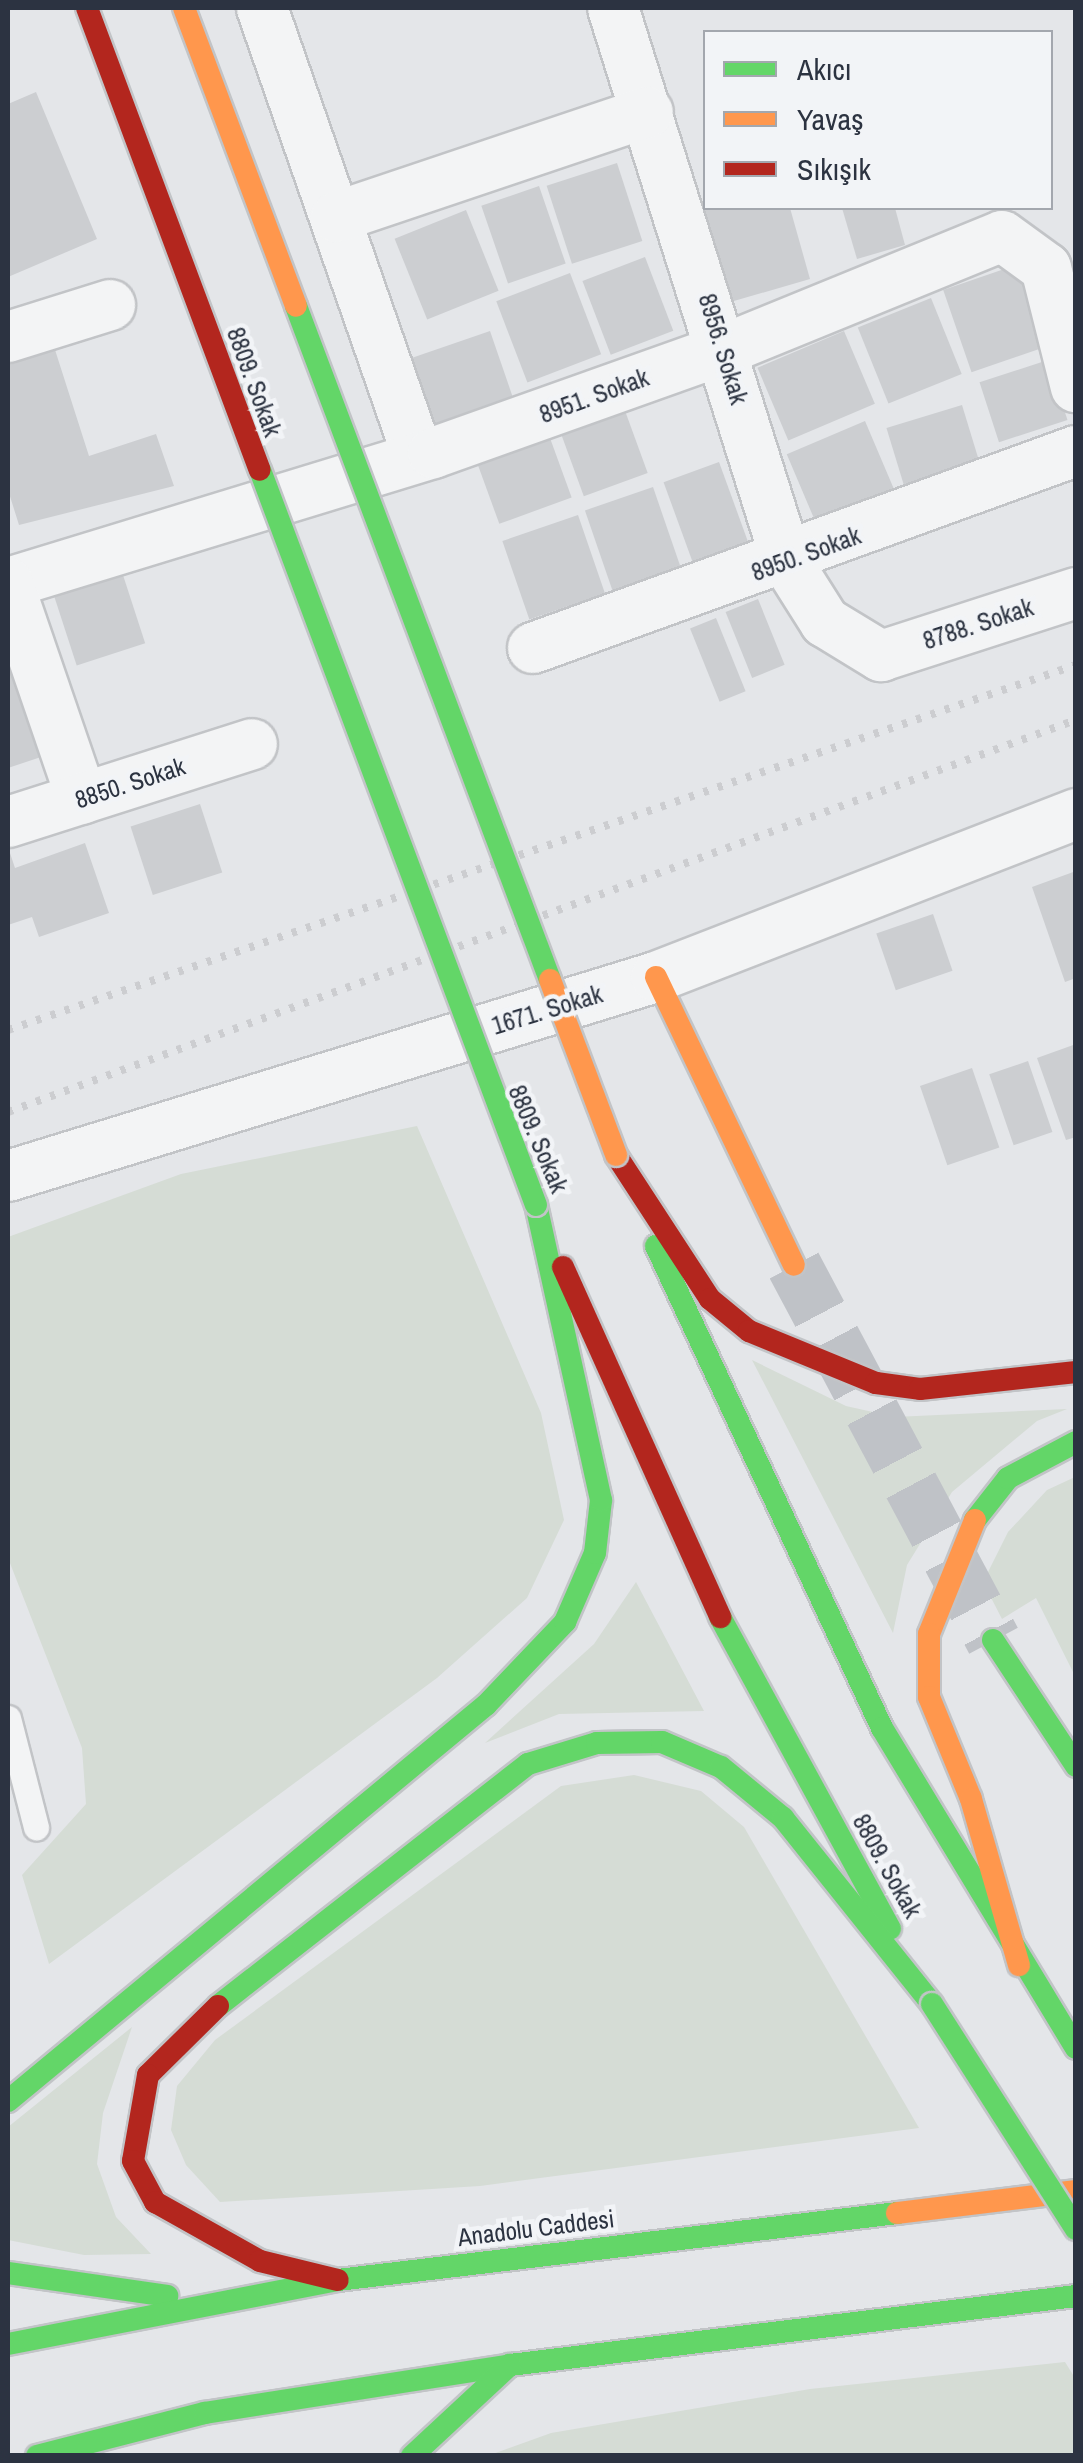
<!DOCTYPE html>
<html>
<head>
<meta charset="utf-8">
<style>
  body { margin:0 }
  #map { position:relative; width:1083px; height:2463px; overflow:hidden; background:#e4e6e9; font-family:"Archivo Narrow",sans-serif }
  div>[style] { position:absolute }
  .green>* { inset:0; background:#d5dcd5 }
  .building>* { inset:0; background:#ccced1; transform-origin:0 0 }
  .highway-tunnel>* { height:55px; margin-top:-27.5px; transform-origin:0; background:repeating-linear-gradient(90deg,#bfc2c7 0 55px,transparent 0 83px) }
  .roads { filter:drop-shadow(2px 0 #c2c4c7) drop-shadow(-2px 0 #c2c4c7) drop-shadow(0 2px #c2c4c7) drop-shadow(0 -2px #c2c4c7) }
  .lane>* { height:25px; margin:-12.5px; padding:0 12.5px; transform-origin:12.5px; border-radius:12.5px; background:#f3f4f5 }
  .street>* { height:50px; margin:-25px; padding:0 25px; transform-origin:25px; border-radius:25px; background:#f3f4f5 }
  .fast>* { height:22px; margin:-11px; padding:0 11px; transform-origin:11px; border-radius:11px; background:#63d668 }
  .slow>* { height:22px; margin:-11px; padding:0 11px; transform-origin:11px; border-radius:11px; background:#ff974d }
  .jam>* { height:22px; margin:-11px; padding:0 11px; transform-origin:11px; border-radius:11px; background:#b3261e }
  .rail>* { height:8px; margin-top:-4px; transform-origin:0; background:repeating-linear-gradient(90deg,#cccdd0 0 5px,transparent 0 15px) }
  .bridges { filter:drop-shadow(2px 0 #c2c4c7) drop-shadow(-2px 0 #c2c4c7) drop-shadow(0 2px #c2c4c7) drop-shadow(0 -2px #c2c4c7) }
  .fast-bridge>* { height:22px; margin:-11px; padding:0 11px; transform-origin:11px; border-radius:11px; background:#63d668 }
  .slow-bridge>* { height:22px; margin:-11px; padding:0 11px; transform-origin:11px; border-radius:11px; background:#ff974d }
  .jam-bridge>* { height:22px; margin:-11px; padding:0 11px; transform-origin:11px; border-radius:11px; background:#b3261e }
  span { translate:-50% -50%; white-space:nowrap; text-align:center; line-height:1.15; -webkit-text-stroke:9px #f2f4f7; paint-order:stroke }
  .street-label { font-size:25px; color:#2c3341 }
  .frame { position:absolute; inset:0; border:10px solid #2c3341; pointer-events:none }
  .legend { position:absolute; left:703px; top:30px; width:350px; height:180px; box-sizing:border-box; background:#f2f4f7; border:2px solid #a3a7ae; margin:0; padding:12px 18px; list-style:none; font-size:30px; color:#2c3341 }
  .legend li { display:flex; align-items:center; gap:20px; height:50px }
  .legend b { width:50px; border:2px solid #a3a7ae }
</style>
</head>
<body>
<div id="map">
  <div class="green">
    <i style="clip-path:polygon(417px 1126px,541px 1413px,564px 1520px,527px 1598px,437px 1678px,49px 1964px,22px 1875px,86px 1804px,82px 1748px,8px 1558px,8px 1237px,181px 1174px)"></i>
    <i style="clip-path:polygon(752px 1360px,846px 1406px,895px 1417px,1067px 1409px,1037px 1421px,952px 1492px,907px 1565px,893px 1633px)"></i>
    <i style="clip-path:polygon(1075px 1477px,1075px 1676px,1036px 1598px,1002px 1619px,983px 1582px,1008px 1532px,1047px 1490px)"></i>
    <i style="clip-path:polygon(636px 1582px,704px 1711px,559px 1714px,485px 1743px,594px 1644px)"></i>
    <i style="clip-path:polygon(634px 1775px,701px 1791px,744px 1827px,919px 2128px,480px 2186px,220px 2202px,186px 2165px,171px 2130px,177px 2086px,215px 2040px,561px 1786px)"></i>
    <i style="clip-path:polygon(132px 2027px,103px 2113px,97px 2164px,116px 2217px,151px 2254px,84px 2255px,8px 2240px,8px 2127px)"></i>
    <i style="clip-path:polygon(1065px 2362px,1075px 2378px,1075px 2455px,490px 2455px,551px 2433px,810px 2389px)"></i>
  </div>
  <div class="building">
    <i style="clip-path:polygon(36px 92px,97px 239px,8px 277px,8px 104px)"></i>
    <i style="left:617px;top:163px;width:82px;height:74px;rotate:72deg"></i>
    <i style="left:539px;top:186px;width:82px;height:61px;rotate:71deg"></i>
    <i style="clip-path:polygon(706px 205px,790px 208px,810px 279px,727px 303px,698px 207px)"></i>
    <i style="clip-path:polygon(842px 208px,895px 208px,905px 245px,857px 259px)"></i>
    <i style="left:466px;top:210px;width:87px;height:77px;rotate:68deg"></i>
    <i style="left:645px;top:257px;width:79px;height:67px;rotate:69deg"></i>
    <i style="left:1016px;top:265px;width:87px;height:77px;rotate:71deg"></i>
    <i style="left:570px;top:273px;width:87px;height:79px;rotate:69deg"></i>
    <i style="left:931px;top:298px;width:82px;height:79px;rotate:68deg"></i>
    <i style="clip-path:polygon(49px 331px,89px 456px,156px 434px,174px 486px,19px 525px,8px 490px,8px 345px)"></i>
    <i style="left:490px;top:331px;width:80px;height:96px;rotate:71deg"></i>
    <i style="left:844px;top:331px;width:79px;height:94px;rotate:67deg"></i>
    <i style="left:1048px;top:360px;width:63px;height:72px;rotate:72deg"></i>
    <i style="left:620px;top:397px;width:81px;height:68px;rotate:70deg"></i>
    <i style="left:962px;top:405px;width:59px;height:79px;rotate:73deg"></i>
    <i style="left:865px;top:421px;width:74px;height:85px;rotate:67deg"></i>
    <i style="left:546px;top:427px;width:75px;height:77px;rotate:70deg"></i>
    <i style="left:719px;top:462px;width:89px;height:59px;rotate:70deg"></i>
    <i style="left:653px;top:487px;width:87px;height:72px;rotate:71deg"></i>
    <i style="left:578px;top:515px;width:83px;height:80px;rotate:71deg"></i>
    <i style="left:122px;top:572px;width:75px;height:72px;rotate:72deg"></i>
    <i style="left:758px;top:599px;width:71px;height:35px;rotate:68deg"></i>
    <i style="left:716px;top:618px;width:79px;height:28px;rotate:68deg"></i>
    <i style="clip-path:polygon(8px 646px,44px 756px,8px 768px)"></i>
    <i style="left:200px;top:804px;width:72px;height:73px;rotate:72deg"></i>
    <i style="clip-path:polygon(85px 843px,109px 913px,39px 937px,32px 917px,8px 925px,8px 847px,15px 868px)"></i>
    <i style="clip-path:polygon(1076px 871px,1076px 978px,1065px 982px,1032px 887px)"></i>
    <i style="left:933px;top:914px;width:60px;height:60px;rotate:71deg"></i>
    <i style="clip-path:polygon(1076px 1044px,1076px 1137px,1066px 1140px,1037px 1058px)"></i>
    <i style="left:1028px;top:1061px;width:75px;height:41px;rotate:71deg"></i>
    <i style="left:972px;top:1068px;width:84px;height:55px;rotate:71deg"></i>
  </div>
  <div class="highway-tunnel">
    <i style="left:794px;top:1265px;width:425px;rotate:62deg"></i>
  </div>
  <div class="roads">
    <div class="lane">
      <i style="left:8px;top:1718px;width:113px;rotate:75.6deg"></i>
    </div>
    <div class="street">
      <i style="left:262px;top:8px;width:475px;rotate:70.8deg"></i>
      <i style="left:613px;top:8px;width:581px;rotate:72.56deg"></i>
      <i style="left:787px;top:562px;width:71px;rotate:57.7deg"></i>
      <i style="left:825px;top:622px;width:66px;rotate:31.3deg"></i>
      <i style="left:881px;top:656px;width:205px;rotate:-17.9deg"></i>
      <i style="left:336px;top:217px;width:329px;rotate:-18.6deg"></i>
      <i style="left:8px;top:337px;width:107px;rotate:-17.4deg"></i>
      <i style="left:8px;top:583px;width:444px;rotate:-17deg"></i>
      <i style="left:433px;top:453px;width:308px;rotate:-19.6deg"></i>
      <i style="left:723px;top:350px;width:301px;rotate:-22.2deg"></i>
      <i style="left:1002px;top:236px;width:54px;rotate:36deg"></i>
      <i style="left:1046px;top:268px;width:123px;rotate:75.9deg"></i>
      <i style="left:8px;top:583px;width:228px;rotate:71.1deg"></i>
      <i style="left:533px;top:648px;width:578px;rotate:-19.94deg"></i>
      <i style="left:8px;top:822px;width:256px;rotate:-17.7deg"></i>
      <i style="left:8px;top:1176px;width:678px;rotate:-17.07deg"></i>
      <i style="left:656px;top:977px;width:451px;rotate:-21.2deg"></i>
    </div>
    <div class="fast">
      <i style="left:656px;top:1246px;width:532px;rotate:64.88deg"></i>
      <i style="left:882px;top:1728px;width:374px;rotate:58.8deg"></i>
      <i style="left:975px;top:1520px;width:53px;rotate:-51.8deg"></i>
      <i style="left:1008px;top:1478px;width:77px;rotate:-27.9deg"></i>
      <i style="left:720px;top:1617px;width:355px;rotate:61.4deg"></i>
      <i style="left:993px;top:1640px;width:151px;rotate:56.6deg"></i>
      <i style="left:218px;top:2006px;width:393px;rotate:-38deg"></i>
      <i style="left:528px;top:1764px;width:72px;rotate:-16.9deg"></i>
      <i style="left:597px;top:1743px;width:65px;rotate:-0.9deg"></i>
      <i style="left:662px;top:1742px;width:64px;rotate:23deg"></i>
      <i style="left:721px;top:1767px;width:80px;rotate:39.4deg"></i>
      <i style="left:783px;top:1818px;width:238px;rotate:51.3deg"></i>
      <i style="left:8px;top:2101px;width:621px;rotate:-39.64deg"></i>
      <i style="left:486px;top:1705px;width:115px;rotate:-46.4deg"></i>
      <i style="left:565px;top:1622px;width:75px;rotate:-66.5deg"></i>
      <i style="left:595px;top:1553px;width:53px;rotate:-83.5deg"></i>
      <i style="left:601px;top:1500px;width:302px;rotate:-102.4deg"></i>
      <i style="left:8px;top:2273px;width:161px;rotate:8.2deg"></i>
      <i style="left:8px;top:2344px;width:336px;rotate:-11deg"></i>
      <i style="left:338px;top:2280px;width:563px;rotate:-6.83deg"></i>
      <i style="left:37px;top:2456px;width:173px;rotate:-14.4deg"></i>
      <i style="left:205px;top:2413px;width:309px;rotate:-8.9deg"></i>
      <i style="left:510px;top:2365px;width:570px;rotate:-6.95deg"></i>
      <i style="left:412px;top:2456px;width:134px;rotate:-42.9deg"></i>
    </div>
    <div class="slow">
      <i style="left:656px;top:977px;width:319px;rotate:64.4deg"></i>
      <i style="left:975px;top:1520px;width:123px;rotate:112deg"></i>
      <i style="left:929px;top:1634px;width:63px;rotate:90deg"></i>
      <i style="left:929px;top:1697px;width:110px;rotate:67.6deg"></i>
      <i style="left:971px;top:1799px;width:173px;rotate:73.9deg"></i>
      <i style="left:897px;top:2213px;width:180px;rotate:-7deg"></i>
    </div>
    <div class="jam">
      <i style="left:616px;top:1155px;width:172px;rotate:56.9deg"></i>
      <i style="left:710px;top:1299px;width:50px;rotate:39.4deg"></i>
      <i style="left:749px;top:1331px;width:137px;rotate:22.3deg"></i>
      <i style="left:876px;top:1383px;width:44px;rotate:7.8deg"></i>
      <i style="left:920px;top:1389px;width:157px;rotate:-6.2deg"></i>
      <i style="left:563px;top:1267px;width:384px;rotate:65.8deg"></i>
      <i style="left:218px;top:2006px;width:98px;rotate:135.4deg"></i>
      <i style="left:148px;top:2075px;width:87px;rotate:99.9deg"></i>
      <i style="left:133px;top:2161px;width:47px;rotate:61.8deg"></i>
      <i style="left:155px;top:2202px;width:120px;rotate:29.3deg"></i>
      <i style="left:260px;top:2261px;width:80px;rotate:13.7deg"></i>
    </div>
  </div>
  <div class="rail">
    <i style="left:8px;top:1030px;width:1129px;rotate:-18.87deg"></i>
    <i style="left:8px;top:1112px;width:1138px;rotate:-20.16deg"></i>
  </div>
  <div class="bridges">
    <div class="fast-bridge">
      <i style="left:296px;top:306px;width:720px;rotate:69.35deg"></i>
      <i style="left:260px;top:470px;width:785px;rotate:69.42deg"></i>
      <i style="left:932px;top:2004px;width:267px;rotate:57.4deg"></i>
    </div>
    <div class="slow-bridge">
      <i style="left:184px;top:8px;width:318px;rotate:69.4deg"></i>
      <i style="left:550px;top:980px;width:187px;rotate:69.3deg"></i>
    </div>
    <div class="jam-bridge">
      <i style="left:87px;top:8px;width:493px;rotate:69.5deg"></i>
    </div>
  </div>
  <div class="street-label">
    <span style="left:723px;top:349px;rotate:73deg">8956. Sokak</span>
    <span style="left:254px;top:382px;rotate:70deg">8809. Sokak</span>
    <span style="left:594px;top:396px;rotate:-20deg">8951. Sokak</span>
    <span style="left:806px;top:554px;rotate:-20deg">8950. Sokak</span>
    <span style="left:978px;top:624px;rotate:-18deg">8788. Sokak</span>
    <span style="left:130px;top:783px;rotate:-18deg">8850. Sokak</span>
    <span style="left:547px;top:1010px;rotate:-17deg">1671. Sokak</span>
    <span style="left:538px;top:1139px;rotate:67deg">8809. Sokak</span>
    <span style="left:887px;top:1866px;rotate:61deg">8809. Sokak</span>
    <span style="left:536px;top:2228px;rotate:-7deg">Anadolu Caddesi</span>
  </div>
  <div class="frame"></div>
  <ul class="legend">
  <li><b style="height:12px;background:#63d668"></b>Akıcı</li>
  <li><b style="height:12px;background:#ff974d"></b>Yavaş</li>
  <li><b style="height:12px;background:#b3261e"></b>Sıkışık</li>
  </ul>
</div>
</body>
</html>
